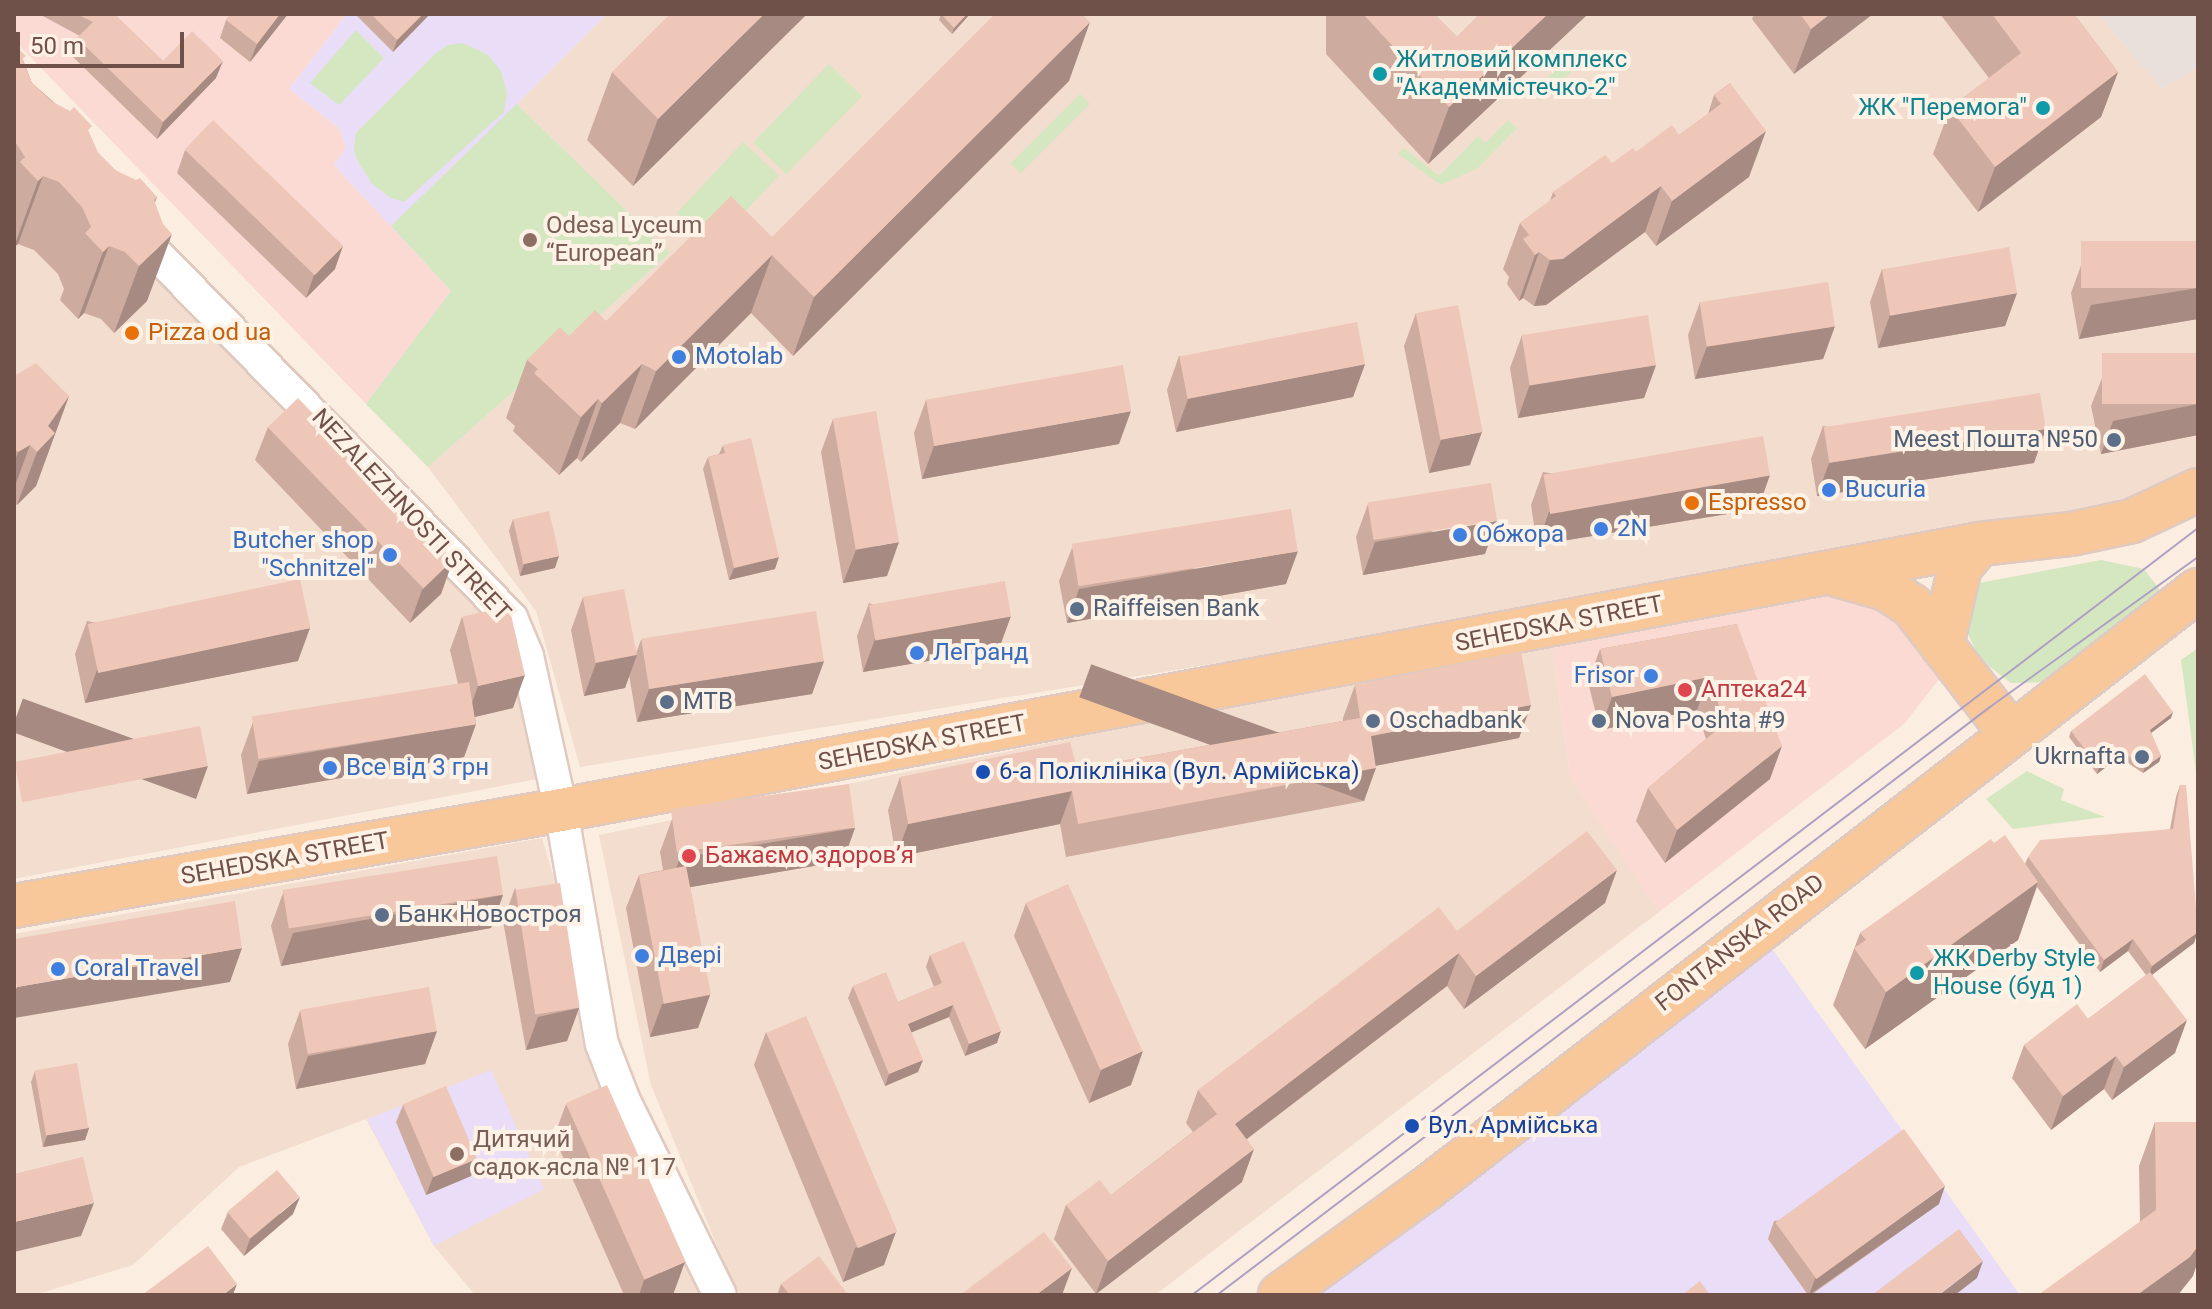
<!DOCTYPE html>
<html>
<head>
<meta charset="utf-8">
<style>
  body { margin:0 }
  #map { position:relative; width:2212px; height:1309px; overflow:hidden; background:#fbede0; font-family:Roboto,sans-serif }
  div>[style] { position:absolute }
  .residential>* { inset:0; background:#f2ddcf }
  .commercial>* { inset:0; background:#fbdad4 }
  .industrial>* { inset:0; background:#e9e0dc }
  .education>* { inset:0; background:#eaddf7 }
  .green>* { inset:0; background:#d5e7c0; transform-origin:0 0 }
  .roads { filter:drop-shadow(2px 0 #e0cac0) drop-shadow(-2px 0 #e0cac0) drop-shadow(0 2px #e0cac0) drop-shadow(0 -2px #e0cac0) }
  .minor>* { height:32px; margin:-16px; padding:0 16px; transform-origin:16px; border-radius:16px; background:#fff }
  .major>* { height:42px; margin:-21px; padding:0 21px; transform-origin:21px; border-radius:21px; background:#f8c89a }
  .tram>* { height:2px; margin:-1px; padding:0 1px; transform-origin:1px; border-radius:1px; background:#aea0c3 }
  .wall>* { inset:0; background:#ceab9f }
  .shaded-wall>* { inset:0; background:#a78b82; transform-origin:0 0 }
  .building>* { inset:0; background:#efc7b9; transform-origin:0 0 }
  .dots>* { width:22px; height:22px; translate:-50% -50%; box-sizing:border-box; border:4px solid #fef1e6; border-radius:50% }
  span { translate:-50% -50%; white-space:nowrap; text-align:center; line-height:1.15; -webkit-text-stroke:8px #fef1e6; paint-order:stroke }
  .culture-label { font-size:24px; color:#0d838f }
  .left { translate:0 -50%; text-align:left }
  .right { translate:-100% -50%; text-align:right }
  .education-label { font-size:24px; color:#785e54 }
  .food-label { font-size:24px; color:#c56008 }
  .shop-label { font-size:24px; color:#366cbe }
  .service-label { font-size:24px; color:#4e5e75 }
  .street-label { font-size:24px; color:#705149 }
  .health-label { font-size:24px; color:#be3a42 }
  .transit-label { font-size:24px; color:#164399 }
  .frame { position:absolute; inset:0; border:16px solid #705149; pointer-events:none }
  .scale { position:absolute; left:16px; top:32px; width:168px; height:36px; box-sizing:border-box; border:4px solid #705149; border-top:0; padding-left:10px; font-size:24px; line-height:28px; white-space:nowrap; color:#705149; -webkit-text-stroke:6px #fef1e6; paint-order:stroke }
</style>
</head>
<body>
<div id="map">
  <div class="residential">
    <i style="clip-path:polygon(607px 14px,2098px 14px,2162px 89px,2198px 67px,2198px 486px,2132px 514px,580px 767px,536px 611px,428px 467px,670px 253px,517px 104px)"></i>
    <i style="clip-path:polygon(14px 83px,502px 607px,537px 779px,14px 879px)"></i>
    <i style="clip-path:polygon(1551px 640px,1570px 776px,1659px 912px,1155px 1295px,741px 1295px,731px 1280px,651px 1085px,599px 835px)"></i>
    <i style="clip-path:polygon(542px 838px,611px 1069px,701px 1295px,475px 1295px,434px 1246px,366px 1119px,239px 1167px,133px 1265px,34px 1295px,14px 1295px,14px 934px)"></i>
  </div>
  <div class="commercial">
    <i style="clip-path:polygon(14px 14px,347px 14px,289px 89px,340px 129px,346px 148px,334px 165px,451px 291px,366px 404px,14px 40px)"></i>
    <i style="clip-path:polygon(1825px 583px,1889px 606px,1931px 651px,1940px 678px,1904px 724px,1659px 912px,1570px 776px,1551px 640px)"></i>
  </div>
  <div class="industrial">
    <i style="clip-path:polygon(2098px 14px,2198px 14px,2198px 67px,2162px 89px)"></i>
  </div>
  <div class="education">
    <i style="clip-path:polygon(347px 14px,607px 14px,517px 104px,670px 253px,428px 467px,366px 404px,451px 291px,334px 165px,346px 148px,340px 129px,289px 89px)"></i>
    <i style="clip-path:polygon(1763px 936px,2020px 1295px,1285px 1295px)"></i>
    <i style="clip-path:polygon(491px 1070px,544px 1189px,434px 1246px,367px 1119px)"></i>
  </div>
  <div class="green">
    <i style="clip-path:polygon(356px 30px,384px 58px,339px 105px,310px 83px)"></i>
    <i style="clip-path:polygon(462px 43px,487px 54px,501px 71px,507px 93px,504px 112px,404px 202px,391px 198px,372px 184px,359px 163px,354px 151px,356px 133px,436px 53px,448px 45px)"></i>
    <i style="left:1576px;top:52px;width:12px;height:59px;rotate:48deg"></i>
    <i style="left:829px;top:64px;width:46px;height:109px;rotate:44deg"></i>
    <i style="left:1080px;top:94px;width:14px;height:98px;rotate:45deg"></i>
    <i style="clip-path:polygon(517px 104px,670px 253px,428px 467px,366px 404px,451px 291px,391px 226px)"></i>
    <i style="clip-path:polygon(1508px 120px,1517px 128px,1478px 168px,1441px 185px,1398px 154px,1404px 148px,1439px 176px,1478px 136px,1486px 143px)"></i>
    <i style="left:743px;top:142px;width:49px;height:97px;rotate:43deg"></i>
    <i style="clip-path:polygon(2101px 560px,2144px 569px,2162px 593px,2053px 682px,2011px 683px,1990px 667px,1977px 653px,1964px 625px,1972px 589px,1979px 583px)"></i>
    <i style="clip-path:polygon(2198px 648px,2198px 786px,2181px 660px)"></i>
    <i style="clip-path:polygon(2027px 771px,2064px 789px,2061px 800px,2105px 817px,2013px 829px,1986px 799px)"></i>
  </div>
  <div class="roads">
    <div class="minor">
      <i style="left:133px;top:230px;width:542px;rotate:45.75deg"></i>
      <i style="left:511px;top:618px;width:41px;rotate:67.2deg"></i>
      <i style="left:527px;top:656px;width:158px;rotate:77.6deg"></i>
      <i style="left:561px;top:810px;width:238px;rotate:80.1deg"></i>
      <i style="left:602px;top:1044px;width:61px;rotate:68.9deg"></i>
      <i style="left:624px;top:1101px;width:216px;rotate:63.7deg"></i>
    </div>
    <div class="major">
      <i style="left:1837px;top:575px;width:51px;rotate:15.9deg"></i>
      <i style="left:1886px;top:589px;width:31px;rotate:33deg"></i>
      <i style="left:1912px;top:606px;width:160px;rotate:52.3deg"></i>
      <i style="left:1942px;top:645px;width:80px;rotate:-77deg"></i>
      <i style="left:1960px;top:567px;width:30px;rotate:-50deg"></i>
      <i style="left:14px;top:906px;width:555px;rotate:-9.95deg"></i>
      <i style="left:561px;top:810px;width:1443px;rotate:-10.62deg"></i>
      <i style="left:1979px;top:544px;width:93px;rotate:-6.2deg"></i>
      <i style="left:2071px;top:534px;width:62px;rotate:-12deg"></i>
      <i style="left:2132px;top:521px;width:73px;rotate:-25.2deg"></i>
      <i style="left:1280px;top:1295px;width:180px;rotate:-36deg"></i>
      <i style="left:1426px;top:1189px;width:977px;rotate:-37.81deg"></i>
    </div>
  </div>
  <div class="tram">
    <i style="left:1192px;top:1295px;width:1265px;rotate:-37.32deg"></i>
    <i style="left:1217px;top:1295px;width:971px;rotate:-37.26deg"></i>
    <i style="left:1990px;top:707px;width:256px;rotate:-35.8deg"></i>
  </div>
  <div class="wall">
    <i style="clip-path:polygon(39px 14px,114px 14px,163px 61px,216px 78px,157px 139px,71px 55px,77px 38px,80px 36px)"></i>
    <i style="clip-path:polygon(231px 14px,288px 14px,250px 62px,220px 38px,226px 20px)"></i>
    <i style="clip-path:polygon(355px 14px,430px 14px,393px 52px)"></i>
    <i style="clip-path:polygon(807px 14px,633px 186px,587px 140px,612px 72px)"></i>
    <i style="clip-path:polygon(941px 14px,969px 15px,952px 34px,939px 20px)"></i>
    <i style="clip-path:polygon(1326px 14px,1434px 14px,1457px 37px,1480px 14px,1588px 14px,1428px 164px,1326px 54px)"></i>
    <i style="clip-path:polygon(1754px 14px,1873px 14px,1794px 74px,1752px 19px)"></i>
    <i style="clip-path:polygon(1940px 14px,2074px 14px,2118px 72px,2101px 117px,1978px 212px,1933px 154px,1950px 108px,1989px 78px)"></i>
    <i style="clip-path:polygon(14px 45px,24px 62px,32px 83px,89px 133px,98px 153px,115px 170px,157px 197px,155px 203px,147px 301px,114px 333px,101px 319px,84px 313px,78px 319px,60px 300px,64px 289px,58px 274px,34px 250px,18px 244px,14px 247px)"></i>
    <i style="clip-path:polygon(1069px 81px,793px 356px,751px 313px,635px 429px,620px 423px,581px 462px,577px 458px,559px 475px,513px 431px,515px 426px,506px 418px,527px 360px,569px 336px,606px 321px,772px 237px)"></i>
    <i style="clip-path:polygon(1730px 83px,1749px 177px,1656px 246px,1645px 232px,1546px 305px,1534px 306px,1523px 298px,1519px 301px,1507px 284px,1509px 277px,1503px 269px,1520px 223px,1550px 201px,1553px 192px,1636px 152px,1679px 135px,1708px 114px,1714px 95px)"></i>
    <i style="clip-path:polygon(185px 150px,335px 269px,306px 298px,177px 173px)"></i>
    <i style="clip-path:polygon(2198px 241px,2198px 319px,2079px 339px,2071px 293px,2083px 260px)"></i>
    <i style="clip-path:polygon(1882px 269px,2017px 293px,2005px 326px,1878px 348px,1870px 302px)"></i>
    <i style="clip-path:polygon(1700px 302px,1835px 326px,1823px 359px,1695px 379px,1688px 335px)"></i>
    <i style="clip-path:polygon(1416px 313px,1470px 465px,1429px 473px,1404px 346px)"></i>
    <i style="clip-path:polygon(1522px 335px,1656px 365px,1644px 398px,1518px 418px,1510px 368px)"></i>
    <i style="clip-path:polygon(2198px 353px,2198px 435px,2101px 454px,2091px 406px,2104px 373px)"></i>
    <i style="clip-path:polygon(1179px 356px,1365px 364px,1353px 397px,1176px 432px,1167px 390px)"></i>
    <i style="clip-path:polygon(14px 376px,69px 396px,36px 486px,17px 505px,14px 502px)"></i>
    <i style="clip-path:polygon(926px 400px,1119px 444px,922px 479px,914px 433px)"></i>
    <i style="clip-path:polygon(833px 419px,887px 576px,843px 583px,821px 452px)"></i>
    <i style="clip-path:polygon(1823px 426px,2034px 463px,1817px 496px,1811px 459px)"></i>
    <i style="clip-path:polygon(268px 427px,453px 560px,441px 594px,410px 623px,255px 460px)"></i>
    <i style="clip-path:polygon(723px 445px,775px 569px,729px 580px,703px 469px,708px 457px,719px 454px)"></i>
    <i style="clip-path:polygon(1543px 472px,1758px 509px,1537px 545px,1531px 505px)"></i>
    <i style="clip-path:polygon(1368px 504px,1485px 554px,1363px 575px,1356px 537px)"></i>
    <i style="clip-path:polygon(513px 519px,555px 568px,520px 576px,509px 531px)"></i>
    <i style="clip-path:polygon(1072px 548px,1286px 584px,1067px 623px,1059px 581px)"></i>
    <i style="clip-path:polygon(583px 597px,636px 653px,641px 640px,824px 661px,812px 694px,637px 722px,629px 675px,625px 688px,584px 696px,571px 630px)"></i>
    <i style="clip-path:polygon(869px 603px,999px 649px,863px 672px,857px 636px)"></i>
    <i style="clip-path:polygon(462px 617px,513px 708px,475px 717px,476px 724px,464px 757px,247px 794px,241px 755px,253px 722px,458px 684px,450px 650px)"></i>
    <i style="clip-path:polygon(87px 621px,298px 661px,85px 703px,75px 654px)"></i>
    <i style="clip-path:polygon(1737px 624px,1770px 779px,1665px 863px,1636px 821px,1648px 788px,1706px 739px,1697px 710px,1600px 730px,1588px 682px,1600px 649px)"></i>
    <i style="clip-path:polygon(1355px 685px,1531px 705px,1519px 738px,1375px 766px,1364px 801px,1066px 857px,1060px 824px,896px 857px,888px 810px,900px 777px,1077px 769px,1343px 721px,1343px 718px)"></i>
    <i style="clip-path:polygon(2171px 718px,2151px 733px,2161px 756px,2159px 762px,2143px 773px,2119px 757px,2097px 774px,2069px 737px,2071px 731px)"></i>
    <i style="clip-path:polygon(2180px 785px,2194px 943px,2152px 974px,2175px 1053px,2112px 1100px,2104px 1089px,2051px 1130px,2012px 1078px,2024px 1045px,2088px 1019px,2146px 975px,2128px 951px,2100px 972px,2037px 887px,2018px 940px,1865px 1049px,1833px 1005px,1860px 933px,1994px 843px,2025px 864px,2028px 857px,2170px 829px,2176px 797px)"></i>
    <i style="clip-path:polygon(672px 819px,855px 828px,843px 861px,690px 887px,710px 995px,698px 1028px,650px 1037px,626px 908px,639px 875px,663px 870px,660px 852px)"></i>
    <i style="clip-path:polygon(515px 888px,579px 1008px,567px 1041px,526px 1050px,503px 921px)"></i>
    <i style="clip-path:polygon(283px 893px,503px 895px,491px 928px,281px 966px,271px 926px)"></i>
    <i style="clip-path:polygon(1026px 903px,1131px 1085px,1089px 1103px,1014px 936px)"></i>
    <i style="clip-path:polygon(1605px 903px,1464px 1009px,1447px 986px,1247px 1139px,1242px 1182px,1096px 1294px,1054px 1239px,1066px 1205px,1111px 1195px,1193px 1132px,1186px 1123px,1198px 1090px,1457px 931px)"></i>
    <i style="clip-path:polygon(930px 955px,997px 1043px,965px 1056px,949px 1017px,911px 1032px,918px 1072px,885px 1086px,848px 998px,853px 986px,898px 1002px,934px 987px,926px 967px)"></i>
    <i style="clip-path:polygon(300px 1011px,437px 1031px,425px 1064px,296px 1089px,288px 1044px)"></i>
    <i style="clip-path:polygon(766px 1032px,884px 1265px,843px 1282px,754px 1065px)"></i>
    <i style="clip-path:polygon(35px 1071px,89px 1128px,85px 1140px,43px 1147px,31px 1082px)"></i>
    <i style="clip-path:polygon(566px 1104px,673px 1295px,624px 1295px,554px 1137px)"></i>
    <i style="clip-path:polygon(403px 1105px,477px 1159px,471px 1176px,426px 1195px,396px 1122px)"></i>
    <i style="clip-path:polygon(2155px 1122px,2193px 1276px,2140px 1222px,2139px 1166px)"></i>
    <i style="clip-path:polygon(1939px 1204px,1811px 1295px,1808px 1295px,1768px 1239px,1774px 1221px)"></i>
    <i style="clip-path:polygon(228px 1212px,293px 1214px,244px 1256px,221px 1229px)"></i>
    <i style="clip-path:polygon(781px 1284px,848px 1295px,777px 1295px)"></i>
  </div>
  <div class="shaded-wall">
    <i style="clip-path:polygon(280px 14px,288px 14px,250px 62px,257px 44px)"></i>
    <i style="clip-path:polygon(423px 14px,430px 14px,393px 52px,397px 40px)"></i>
    <i style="clip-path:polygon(764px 14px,807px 14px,633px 186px,658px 119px)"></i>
    <i style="clip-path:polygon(967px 14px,970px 14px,952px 34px,954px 28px)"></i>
    <i style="clip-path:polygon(1548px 14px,1588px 14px,1428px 164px,1449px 107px)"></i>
    <i style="clip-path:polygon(1830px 14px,1873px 14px,1794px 74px,1811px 29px)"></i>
    <i style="clip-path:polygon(1090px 22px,1069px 81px,793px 356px,814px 297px)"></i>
    <i style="clip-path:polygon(223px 61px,216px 78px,157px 139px,163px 122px)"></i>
    <i style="clip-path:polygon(2118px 72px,2101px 117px,1978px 212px,1995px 167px)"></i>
    <i style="clip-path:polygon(1766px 131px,1749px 177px,1656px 246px,1672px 201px)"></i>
    <i style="clip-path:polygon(43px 176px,18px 244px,14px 247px,38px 181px)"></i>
    <i style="clip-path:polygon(1661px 186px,1645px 232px,1546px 305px,1534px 306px,1550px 260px)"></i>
    <i style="clip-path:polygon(172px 234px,147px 301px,114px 333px,139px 266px)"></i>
    <i style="clip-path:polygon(109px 246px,84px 313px,78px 319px,103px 252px)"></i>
    <i style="clip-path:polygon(343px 246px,335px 269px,306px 298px,314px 275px)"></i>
    <i style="clip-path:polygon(1539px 252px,1523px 298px,1519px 301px,1535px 255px)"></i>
    <i style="clip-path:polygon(772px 255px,751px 313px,635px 429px,656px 371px)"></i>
    <i style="clip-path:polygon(2198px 288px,2198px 319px,2079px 339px,2091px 305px)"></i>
    <i style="clip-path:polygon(2017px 293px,2005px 326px,1878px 348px,1890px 315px)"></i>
    <i style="clip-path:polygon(1835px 326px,1823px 359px,1695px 379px,1707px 346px)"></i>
    <i style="clip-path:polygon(642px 364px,620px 423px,581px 462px,602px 403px)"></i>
    <i style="clip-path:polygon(1365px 364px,1353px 397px,1176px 432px,1188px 399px)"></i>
    <i style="clip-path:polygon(1656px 365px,1644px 398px,1518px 418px,1530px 384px)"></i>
    <i style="clip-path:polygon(69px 396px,36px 486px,17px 505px,37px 452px,48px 426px)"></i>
    <i style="clip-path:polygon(598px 399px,577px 458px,559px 475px,581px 417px)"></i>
    <i style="clip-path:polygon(2198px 404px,2198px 435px,2101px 454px,2113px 421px)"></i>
    <i style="clip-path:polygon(1131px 411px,1119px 444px,922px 479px,934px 446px)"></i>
    <i style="clip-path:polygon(2046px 429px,2034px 463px,1817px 496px,1829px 463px)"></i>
    <i style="clip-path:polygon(1482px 432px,1470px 465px,1429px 473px,1441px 440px)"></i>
    <i style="clip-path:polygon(30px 445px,14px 489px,14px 463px,18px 452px)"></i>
    <i style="clip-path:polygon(1770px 475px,1758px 509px,1537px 545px,1549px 512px)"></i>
    <i style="clip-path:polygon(1497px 521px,1485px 554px,1363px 575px,1375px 542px)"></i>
    <i style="clip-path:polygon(899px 542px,887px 576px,843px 583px,856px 550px)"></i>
    <i style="clip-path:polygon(1298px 551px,1286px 584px,1067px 623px,1079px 589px)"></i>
    <i style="clip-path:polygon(559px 556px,555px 568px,520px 576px,524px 564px)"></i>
    <i style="clip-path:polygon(779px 557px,775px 569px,729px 580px,734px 568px)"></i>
    <i style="clip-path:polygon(453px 560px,441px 594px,410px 623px,422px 590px)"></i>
    <i style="clip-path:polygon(1011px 616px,999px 649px,863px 672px,875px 639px)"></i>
    <i style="clip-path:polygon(310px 628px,298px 661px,85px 703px,97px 670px)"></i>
    <i style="clip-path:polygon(637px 655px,625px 688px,584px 696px,596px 663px)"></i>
    <i style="clip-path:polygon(824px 661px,812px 694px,637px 722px,649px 689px)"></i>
    <i style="clip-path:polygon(525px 675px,513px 708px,466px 719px,478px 686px)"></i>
    <i style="clip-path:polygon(1709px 677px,1697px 710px,1600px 730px,1612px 697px)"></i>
    <i style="clip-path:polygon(1531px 705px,1519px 738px,1359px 769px,1371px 736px)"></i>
    <i style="clip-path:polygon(2173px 712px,2171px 718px,2147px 736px,2150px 730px)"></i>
    <i style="clip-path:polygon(476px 724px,464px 757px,247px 794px,259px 761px)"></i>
    <i style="clip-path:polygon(1782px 746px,1770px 779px,1665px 863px,1677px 830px)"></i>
    <i style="clip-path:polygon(2121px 751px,2119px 757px,2097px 774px,2099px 768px)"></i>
    <i style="clip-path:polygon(2161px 756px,2159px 762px,2143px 773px,2145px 767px)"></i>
    <i style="left:208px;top:766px;width:35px;height:197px;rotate:110deg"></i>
    <i style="left:1376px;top:768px;width:35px;height:303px;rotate:110deg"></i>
    <i style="clip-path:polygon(1072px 791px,1060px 824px,896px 857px,908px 824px)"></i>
    <i style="clip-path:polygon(855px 828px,843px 861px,668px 891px,680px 858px)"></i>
    <i style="clip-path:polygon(1617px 870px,1605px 903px,1464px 1009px,1476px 976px)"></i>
    <i style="clip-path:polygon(2038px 882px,2018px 940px,1865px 1049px,1886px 992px)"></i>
    <i style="clip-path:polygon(503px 895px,491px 928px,281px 966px,293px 933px)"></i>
    <i style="clip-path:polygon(2198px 932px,2194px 943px,2148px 978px,2152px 966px)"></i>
    <i style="clip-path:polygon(2133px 939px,2128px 951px,2100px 972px,2104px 960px)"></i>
    <i style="clip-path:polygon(242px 948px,230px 982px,14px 1018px,14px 994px,17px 987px)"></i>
    <i style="clip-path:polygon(1459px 953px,1447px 986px,1223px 1157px,1235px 1124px)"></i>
    <i style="clip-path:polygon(710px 995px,698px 1028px,650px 1037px,662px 1004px)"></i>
    <i style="clip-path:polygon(953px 1005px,949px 1017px,903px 1036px,908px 1024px)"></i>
    <i style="clip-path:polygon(579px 1008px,567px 1041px,526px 1050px,538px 1017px)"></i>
    <i style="clip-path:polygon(2187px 1020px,2175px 1053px,2112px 1100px,2124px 1067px)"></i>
    <i style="clip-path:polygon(437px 1031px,425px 1064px,296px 1089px,308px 1056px)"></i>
    <i style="clip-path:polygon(1001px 1031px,997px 1043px,965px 1056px,969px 1044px)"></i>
    <i style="clip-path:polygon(1143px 1051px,1131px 1085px,1089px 1103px,1101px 1070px)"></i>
    <i style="clip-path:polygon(2116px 1056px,2104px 1089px,2051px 1130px,2063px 1096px)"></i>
    <i style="clip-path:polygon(923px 1060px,918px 1072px,885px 1086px,889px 1074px)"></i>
    <i style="clip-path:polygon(89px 1128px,85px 1140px,43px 1147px,47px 1135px)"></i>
    <i style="clip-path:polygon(1254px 1149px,1242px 1182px,1096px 1294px,1108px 1261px)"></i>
    <i style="clip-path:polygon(477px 1159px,471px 1176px,426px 1195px,433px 1177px)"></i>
    <i style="clip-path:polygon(1945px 1186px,1939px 1204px,1809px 1295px,1815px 1279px)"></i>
    <i style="clip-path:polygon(300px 1197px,293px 1214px,244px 1256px,250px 1239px)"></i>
    <i style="clip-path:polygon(94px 1203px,81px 1236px,14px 1252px,14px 1222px)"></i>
    <i style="clip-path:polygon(896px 1232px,884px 1265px,843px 1282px,855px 1248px)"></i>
    <i style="clip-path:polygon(2198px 1246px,2198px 1261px,2193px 1276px,2178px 1295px,2137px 1295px)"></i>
    <i style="clip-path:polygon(1983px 1261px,1977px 1278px,1955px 1295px,1939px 1295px)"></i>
    <i style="clip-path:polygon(685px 1262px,673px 1295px,639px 1295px,644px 1280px)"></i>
    <i style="clip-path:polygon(1072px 1268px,1062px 1295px,1036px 1295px)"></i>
    <i style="clip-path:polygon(237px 1284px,233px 1295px,223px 1295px)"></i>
  </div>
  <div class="building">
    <i style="clip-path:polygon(77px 14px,114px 14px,163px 61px,192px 31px,223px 61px,163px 122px,77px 38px,93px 22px)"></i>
    <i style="clip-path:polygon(231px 14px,280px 14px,257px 44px,226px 20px)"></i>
    <i style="clip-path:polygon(371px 14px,423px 14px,397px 40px)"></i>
    <i style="clip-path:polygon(670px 14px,764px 14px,658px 119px,612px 72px)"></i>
    <i style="clip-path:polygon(941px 14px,967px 14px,954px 28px)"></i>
    <i style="clip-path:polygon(995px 14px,1082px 14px,1090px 22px,814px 297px,772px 255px,656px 371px,642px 364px,602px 403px,598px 399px,581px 417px,534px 373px,538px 369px,527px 360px,560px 327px,569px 336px,595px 310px,606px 321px,731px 196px,772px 237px)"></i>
    <i style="clip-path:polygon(1363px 14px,1434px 14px,1457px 37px,1480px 14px,1548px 14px,1449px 107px)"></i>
    <i style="clip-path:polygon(1800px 14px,1830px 14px,1811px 29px)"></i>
    <i style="clip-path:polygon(1992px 14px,2074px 14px,2118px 72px,1995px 167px,1950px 108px,2021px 53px)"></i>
    <i style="clip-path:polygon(14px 45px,26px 56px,22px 59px,32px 83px,51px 101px,70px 111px,74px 107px,92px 126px,88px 130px,98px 153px,115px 170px,136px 180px,140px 178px,157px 197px,154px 200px,163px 224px,172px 234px,139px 266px,125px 252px,109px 246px,103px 252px,85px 233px,91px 227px,82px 207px,59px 182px,43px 176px,38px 181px,20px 162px,25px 157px,14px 140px)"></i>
    <i style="clip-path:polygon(1730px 83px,1766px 131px,1672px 201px,1661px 186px,1563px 259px,1550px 260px,1539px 252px,1535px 255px,1523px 239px,1529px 235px,1520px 223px,1556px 196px,1553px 192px,1605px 155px,1612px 163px,1633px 148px,1636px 152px,1672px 125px,1679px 135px,1721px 104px,1714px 95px)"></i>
    <i style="left:213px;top:120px;width:181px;height:41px;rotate:44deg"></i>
    <i style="left:2198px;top:241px;width:47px;height:117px;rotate:90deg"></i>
    <i style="left:2009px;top:247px;width:47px;height:129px;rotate:80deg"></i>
    <i style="left:1828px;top:282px;width:45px;height:130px;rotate:81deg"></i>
    <i style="left:1458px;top:305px;width:129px;height:43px;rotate:79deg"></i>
    <i style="left:1648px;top:315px;width:51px;height:128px;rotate:81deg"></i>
    <i style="left:1357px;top:322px;width:43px;height:181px;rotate:79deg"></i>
    <i style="left:2198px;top:353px;width:51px;height:96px;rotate:90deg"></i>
    <i style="clip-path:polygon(36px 363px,69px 396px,48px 426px,55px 433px,37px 452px,30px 445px,18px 452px,15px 449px,14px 451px,14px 376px)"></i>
    <i style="left:1123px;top:365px;width:47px;height:200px;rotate:80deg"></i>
    <i style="left:2040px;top:393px;width:36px;height:219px;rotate:81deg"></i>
    <i style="left:298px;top:398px;width:224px;height:42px;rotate:46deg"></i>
    <i style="left:876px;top:411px;width:133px;height:44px;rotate:80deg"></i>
    <i style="left:1763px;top:436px;width:40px;height:223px;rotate:80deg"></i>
    <i style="clip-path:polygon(751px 438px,779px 557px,734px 568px,708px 457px,725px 453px,723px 445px)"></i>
    <i style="left:1491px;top:483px;width:38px;height:125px;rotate:81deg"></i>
    <i style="left:1291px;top:509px;width:43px;height:222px;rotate:81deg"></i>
    <i style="left:549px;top:511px;width:46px;height:37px;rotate:77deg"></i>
    <i style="left:300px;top:579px;width:50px;height:217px;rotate:78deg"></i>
    <i style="left:1005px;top:581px;width:36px;height:138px;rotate:80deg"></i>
    <i style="left:624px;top:589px;width:67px;height:42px;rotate:79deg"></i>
    <i style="left:509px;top:606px;width:71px;height:48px;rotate:77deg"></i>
    <i style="left:816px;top:611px;width:51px;height:177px;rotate:81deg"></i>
    <i style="clip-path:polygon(1737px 624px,1782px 746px,1677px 830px,1648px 788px,1725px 723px,1709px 677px,1612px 697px,1600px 649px)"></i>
    <i style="clip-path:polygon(1521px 652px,1531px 705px,1371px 736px,1376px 768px,1078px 824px,1072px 791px,908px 824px,900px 777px,1070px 742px,1077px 769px,1360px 718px,1355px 685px)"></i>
    <i style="clip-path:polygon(2145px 674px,2173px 712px,2150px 730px,2161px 756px,2145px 767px,2121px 751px,2099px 768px,2071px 731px)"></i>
    <i style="left:469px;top:682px;width:43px;height:220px;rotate:81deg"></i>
    <i style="left:200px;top:726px;width:41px;height:189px;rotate:79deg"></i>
    <i style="left:849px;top:784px;width:44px;height:180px;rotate:82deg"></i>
    <i style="clip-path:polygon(2180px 785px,2186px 785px,2198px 932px,2152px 966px,2133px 939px,2104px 960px,2028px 857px,2040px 840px,2173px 829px)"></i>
    <i style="clip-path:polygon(1587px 831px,1617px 870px,1476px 976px,1459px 953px,1235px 1124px,1254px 1149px,1108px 1261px,1066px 1205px,1100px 1180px,1111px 1195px,1217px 1114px,1198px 1090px,1439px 907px,1457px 931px)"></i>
    <i style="clip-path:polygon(2005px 835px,2038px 882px,1886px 992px,1854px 948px,1866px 940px,1860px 933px,1991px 839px,1994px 843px)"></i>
    <i style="left:497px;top:856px;width:39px;height:217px;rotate:81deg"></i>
    <i style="left:686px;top:866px;width:131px;height:48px;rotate:79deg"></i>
    <i style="left:560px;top:883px;width:126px;height:45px;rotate:81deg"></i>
    <i style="left:1068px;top:884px;width:183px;height:46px;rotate:66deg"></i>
    <i style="clip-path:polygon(235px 901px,242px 948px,17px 987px,14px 972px,14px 939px)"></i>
    <i style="clip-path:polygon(964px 941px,1001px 1031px,969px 1044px,953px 1005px,908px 1024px,923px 1060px,889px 1074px,853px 986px,886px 972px,898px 1002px,942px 983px,930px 955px)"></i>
    <i style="clip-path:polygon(2150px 972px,2187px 1020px,2124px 1067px,2116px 1056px,2063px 1096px,2024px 1045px,2077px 1004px,2088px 1019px)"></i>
    <i style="left:429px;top:987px;width:45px;height:131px;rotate:80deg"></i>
    <i style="left:806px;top:1016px;width:234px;height:43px;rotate:67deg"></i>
    <i style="left:77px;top:1063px;width:66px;height:43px;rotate:80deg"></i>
    <i style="left:607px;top:1085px;width:193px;height:45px;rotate:66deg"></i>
    <i style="left:446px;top:1086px;width:79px;height:47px;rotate:67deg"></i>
    <i style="clip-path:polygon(2155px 1122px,2198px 1122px,2198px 1246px,2190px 1257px,2137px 1295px,2038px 1295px,2156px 1210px)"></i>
    <i style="left:1904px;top:1129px;width:70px;height:159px;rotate:54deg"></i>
    <i style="clip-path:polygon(83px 1157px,94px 1203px,14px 1222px,14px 1174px)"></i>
    <i style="left:277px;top:1170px;width:35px;height:65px;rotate:50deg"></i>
    <i style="clip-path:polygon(1959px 1229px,1983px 1261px,1939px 1295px,1872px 1295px)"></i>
    <i style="clip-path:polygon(1044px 1232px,1072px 1268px,1036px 1295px,960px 1295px)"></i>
    <i style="clip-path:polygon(208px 1246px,237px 1284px,223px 1295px,142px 1295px)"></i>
    <i style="clip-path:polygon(819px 1256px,848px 1295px,790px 1295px,781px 1284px)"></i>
    <i style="clip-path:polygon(1700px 1281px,1710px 1295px,1682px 1295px)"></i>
  </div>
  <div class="dots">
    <i style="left:1380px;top:74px;background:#0f9aa8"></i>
    <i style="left:2043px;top:108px;background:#0f9aa8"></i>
    <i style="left:530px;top:240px;background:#8d6e63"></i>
    <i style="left:132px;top:333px;background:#e8710a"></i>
    <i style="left:679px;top:357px;background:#3f7fe0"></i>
    <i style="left:2114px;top:440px;background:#5c6f8a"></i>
    <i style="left:1829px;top:490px;background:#3f7fe0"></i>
    <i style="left:1692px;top:503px;background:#e8710a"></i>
    <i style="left:1601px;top:529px;background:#3f7fe0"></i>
    <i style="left:1460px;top:535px;background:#3f7fe0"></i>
    <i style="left:390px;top:555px;background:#3f7fe0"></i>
    <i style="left:1077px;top:609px;background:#5c6f8a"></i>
    <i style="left:917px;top:653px;background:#3f7fe0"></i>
    <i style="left:1651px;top:676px;background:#3f7fe0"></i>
    <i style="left:1685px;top:690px;background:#e0444e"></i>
    <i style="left:667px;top:702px;background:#5c6f8a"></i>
    <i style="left:1373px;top:721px;background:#5c6f8a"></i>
    <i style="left:1599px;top:721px;background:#5c6f8a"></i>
    <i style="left:2142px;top:757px;background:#5c6f8a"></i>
    <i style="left:330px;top:768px;background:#3f7fe0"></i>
    <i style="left:983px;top:772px;background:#1a4fb4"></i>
    <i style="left:689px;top:856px;background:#e0444e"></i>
    <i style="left:382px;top:915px;background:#5c6f8a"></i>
    <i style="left:642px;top:956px;background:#3f7fe0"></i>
    <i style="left:58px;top:969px;background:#3f7fe0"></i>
    <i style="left:1917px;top:973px;background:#0f9aa8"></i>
    <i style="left:1412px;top:1126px;background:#1a4fb4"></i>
    <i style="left:457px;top:1154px;background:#8d6e63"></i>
  </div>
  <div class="culture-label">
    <span class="left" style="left:1396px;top:74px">Житловий комплекс<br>"Академмістечко-2"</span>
    <span class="right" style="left:2027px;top:108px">ЖК "Перемога"</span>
    <span class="left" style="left:1933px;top:973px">ЖК Derby Style<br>House (буд 1)</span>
  </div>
  <div class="education-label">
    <span class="left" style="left:546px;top:240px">Odesa Lyceum<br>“European”</span>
    <span class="left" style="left:473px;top:1154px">Дитячий<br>садок-ясла № 117</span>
  </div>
  <div class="food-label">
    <span class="left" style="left:148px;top:333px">Pizza od ua</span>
    <span class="left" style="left:1708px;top:503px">Espresso</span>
  </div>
  <div class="shop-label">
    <span class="left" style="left:695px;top:357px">Motolab</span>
    <span class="left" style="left:1845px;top:490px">Bucuria</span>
    <span class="left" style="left:1617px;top:529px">2N</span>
    <span class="left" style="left:1476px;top:535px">Обжора</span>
    <span class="right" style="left:374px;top:555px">Butcher shop<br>"Schnitzel"</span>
    <span class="left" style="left:933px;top:653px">ЛеГранд</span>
    <span class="right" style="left:1635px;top:676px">Frisor</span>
    <span class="left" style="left:346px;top:768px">Все від 3 грн</span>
    <span class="left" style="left:658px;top:956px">Двері</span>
    <span class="left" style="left:74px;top:969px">Coral Travel</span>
  </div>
  <div class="service-label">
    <span class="right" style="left:2098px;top:440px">Meest Пошта №50</span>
    <span class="left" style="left:1093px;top:609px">Raiffeisen Bank</span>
    <span class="left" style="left:683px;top:702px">МТВ</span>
    <span class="left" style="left:1389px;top:721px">Oschadbank</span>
    <span class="left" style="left:1615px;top:721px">Nova Poshta #9</span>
    <span class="right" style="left:2126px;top:757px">Ukrnafta</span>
    <span class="left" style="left:398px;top:915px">Банк Новостроя</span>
  </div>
  <div class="street-label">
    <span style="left:411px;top:515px;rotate:47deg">NEZALEZHNOSTI STREET</span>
    <span style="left:1559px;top:624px;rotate:-11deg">SEHEDSKA STREET</span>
    <span style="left:922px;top:743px;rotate:-11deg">SEHEDSKA STREET</span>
    <span style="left:285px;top:859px;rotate:-10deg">SEHEDSKA STREET</span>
    <span style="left:1740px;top:943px;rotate:-38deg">FONTANSKA ROAD</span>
  </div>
  <div class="health-label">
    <span class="left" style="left:1701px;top:690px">Аптека24</span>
    <span class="left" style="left:705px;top:856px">Бажаємо здоровʼя</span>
  </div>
  <div class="transit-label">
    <span class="left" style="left:999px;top:772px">6-а Поліклініка (Вул. Армійська)</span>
    <span class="left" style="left:1428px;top:1126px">Вул. Армійська</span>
  </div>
  <div class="frame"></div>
  <div class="scale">50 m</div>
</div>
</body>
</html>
